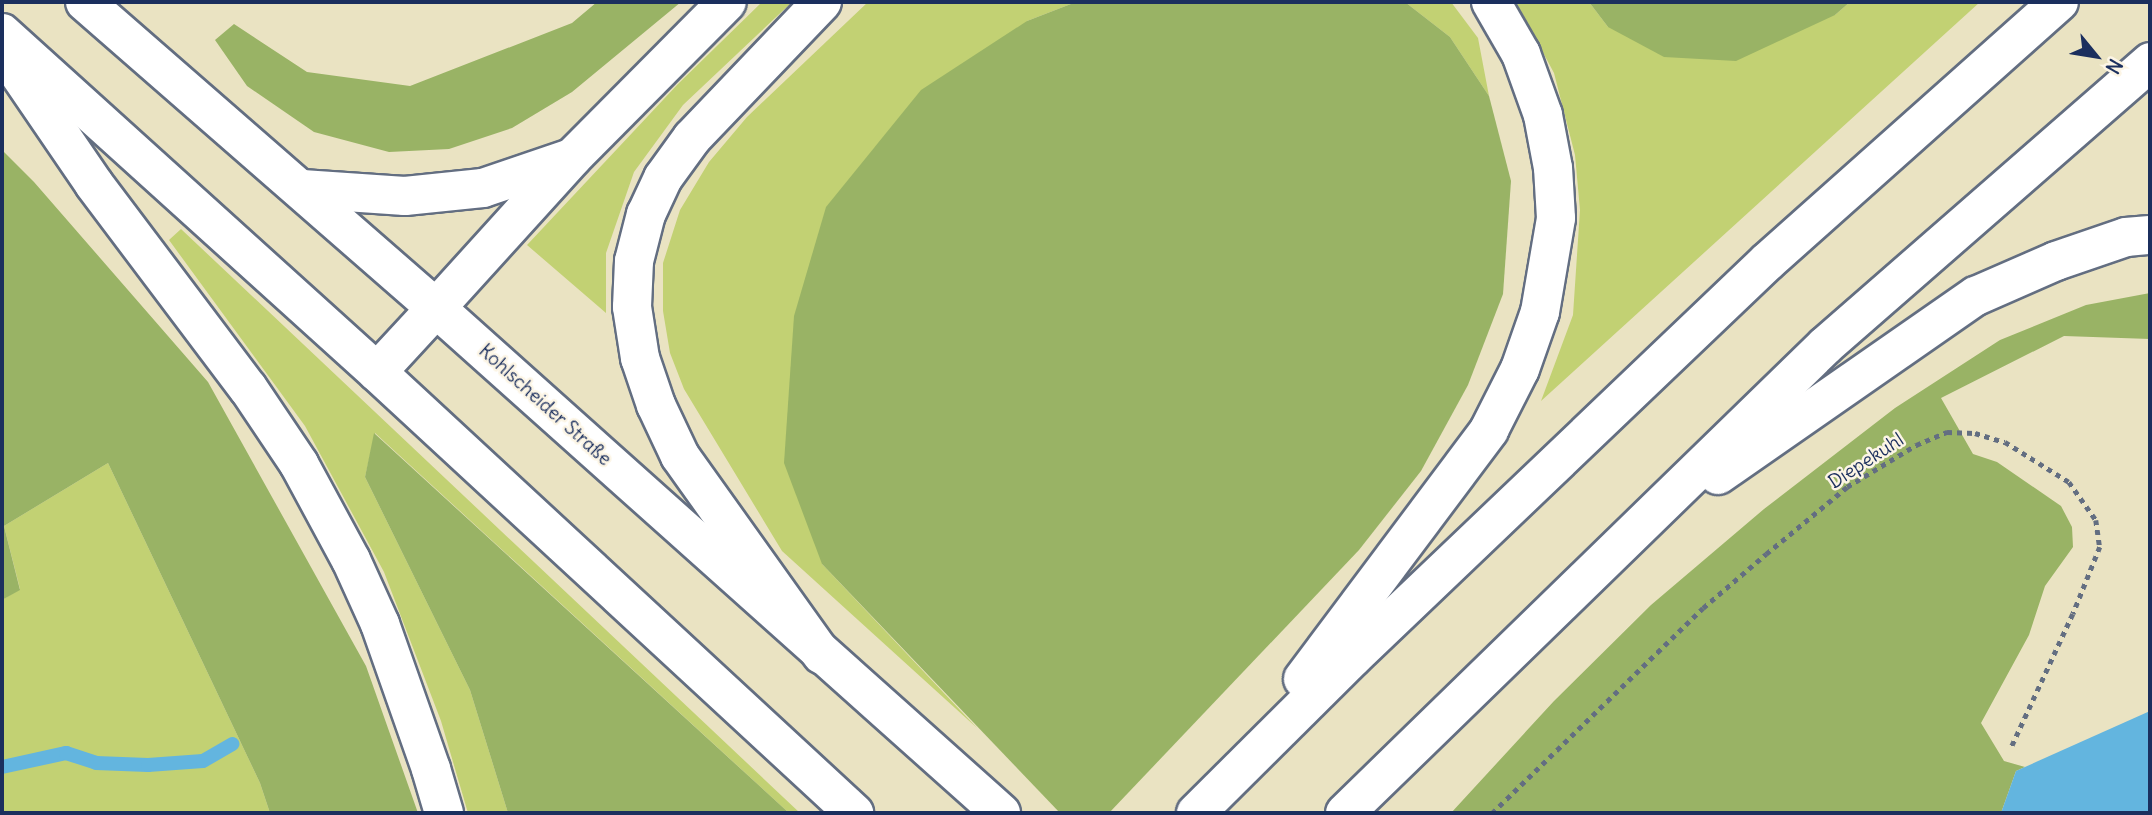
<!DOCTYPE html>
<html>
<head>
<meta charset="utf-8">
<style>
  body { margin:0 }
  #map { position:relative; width:2152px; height:815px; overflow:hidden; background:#eae3c2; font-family:Delius,sans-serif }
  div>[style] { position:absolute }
  .green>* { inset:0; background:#c2d173 }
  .forest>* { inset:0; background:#99b365 }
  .water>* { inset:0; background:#63b5df }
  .stream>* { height:14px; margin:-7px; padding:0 7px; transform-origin:7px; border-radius:7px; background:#63b5df }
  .path>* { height:4.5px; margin-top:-2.25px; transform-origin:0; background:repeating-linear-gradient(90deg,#636e81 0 5px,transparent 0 10px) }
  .roads { filter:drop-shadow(2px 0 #636e81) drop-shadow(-2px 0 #636e81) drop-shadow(0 2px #636e81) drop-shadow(0 -2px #636e81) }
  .primary>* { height:38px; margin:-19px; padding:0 19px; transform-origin:19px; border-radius:19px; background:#fff }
  .highway>* { height:38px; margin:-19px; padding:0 19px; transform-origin:19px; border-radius:19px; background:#fff }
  span { translate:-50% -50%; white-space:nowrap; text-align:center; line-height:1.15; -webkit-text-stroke:5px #fcf5e5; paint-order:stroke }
  .street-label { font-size:19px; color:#1b2f5e }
  .frame { position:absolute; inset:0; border:4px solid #1b2f5e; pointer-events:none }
  .north { position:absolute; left:2061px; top:21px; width:70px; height:70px; -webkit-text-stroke:5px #fcf5e5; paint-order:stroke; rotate:120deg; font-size:19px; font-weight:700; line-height:28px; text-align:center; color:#1b2f5e }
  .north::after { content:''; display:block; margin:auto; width:24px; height:32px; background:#1b2f5e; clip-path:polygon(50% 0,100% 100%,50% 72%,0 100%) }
</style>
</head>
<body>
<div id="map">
  <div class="green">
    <i style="clip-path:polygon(762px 2px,792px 2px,683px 105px,634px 172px,606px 253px,606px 313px,527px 245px,678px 84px)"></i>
    <i style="clip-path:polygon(868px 2px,1076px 2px,1027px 21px,822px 564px,977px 728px,782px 551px,684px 389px,670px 353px,663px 311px,663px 263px,680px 210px,709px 162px,747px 117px)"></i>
    <i style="clip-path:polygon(1405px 2px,1451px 2px,1478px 38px,1489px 96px,1450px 37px)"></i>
    <i style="clip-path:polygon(1516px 2px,1589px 2px,1608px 27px,1835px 15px,1850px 2px,1980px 2px,1541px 401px,1573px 315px,1580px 210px,1575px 155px,1554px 73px)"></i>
    <i style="clip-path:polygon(181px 229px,800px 813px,789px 813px,375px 433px,365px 477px,470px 690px,508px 813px,468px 813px,441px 721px,384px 572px,305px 426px,169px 240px)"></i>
    <i style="clip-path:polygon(108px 463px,260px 783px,270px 813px,2px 813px,2px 600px,20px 589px,4px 526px)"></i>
  </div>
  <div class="forest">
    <i style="clip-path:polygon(597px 2px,681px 2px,572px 92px,512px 128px,449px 149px,389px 152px,314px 132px,247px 86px,215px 40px,234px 24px,307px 72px,410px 86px,572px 23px)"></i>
    <i style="clip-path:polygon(1076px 2px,1405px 2px,1450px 37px,1489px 96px,1511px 181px,1503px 294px,1468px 385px,1421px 471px,1359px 550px,1109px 813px,1060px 813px,822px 564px,784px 463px,794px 316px,826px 207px,921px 90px,1027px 21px)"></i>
    <i style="clip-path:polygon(1589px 2px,1850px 2px,1835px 15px,1736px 61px,1664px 57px,1608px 27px)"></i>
    <i style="clip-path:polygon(2px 150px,34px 182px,208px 382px,366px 666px,418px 813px,270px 813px,260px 783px,108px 463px,4px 526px,20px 590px,2px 600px)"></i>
    <i style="clip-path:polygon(2150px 293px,2150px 339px,2064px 336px,1941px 398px,1973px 454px,1997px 462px,2061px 506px,2072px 527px,2073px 547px,2045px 586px,2029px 635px,1981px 723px,2004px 761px,2025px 767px,2016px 771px,2001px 813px,1451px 813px,1554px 701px,1651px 605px,1764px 509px,1895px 408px,2000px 340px,2086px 305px)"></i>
    <i style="clip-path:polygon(374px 433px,789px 813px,508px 813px,470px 690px,365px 477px)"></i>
  </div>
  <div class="water">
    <i style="clip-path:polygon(2150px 711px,2150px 813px,2001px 813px,2016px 771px)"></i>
  </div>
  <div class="stream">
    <i style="left:2px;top:767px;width:66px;rotate:-12.3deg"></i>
    <i style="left:66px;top:753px;width:32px;rotate:18deg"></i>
    <i style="left:96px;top:763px;width:52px;rotate:2.2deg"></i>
    <i style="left:148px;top:765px;width:55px;rotate:-4.2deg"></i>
    <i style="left:203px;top:761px;width:34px;rotate:-30deg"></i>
  </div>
  <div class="path">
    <i style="left:1492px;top:813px;width:294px;rotate:-44.2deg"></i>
    <i style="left:1703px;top:608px;width:83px;rotate:-40.6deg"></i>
    <i style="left:1766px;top:554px;width:105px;rotate:-39.6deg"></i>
    <i style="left:1847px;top:487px;width:81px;rotate:-31.3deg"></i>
    <i style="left:1916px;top:445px;width:34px;rotate:-23deg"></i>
    <i style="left:1947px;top:432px;width:28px;rotate:2deg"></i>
    <i style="left:1975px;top:433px;width:31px;rotate:17deg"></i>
    <i style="left:2005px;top:442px;width:75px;rotate:32deg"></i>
    <i style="left:2069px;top:482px;width:47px;rotate:54.6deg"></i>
    <i style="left:2096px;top:520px;width:27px;rotate:82deg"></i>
    <i style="left:2100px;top:547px;width:72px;rotate:111.9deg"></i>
    <i style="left:2073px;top:614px;width:148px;rotate:114.8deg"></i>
  </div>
  <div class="roads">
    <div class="primary">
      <i style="left:85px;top:2px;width:466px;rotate:41.1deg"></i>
      <i style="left:436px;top:308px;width:758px;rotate:41.79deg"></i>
      <i style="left:2px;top:33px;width:506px;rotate:42.11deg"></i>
      <i style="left:377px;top:372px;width:650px;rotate:42.75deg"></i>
      <i style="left:377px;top:372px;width:87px;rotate:-47.3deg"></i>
    </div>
    <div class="highway">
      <i style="left:822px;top:2px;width:188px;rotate:133.7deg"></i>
      <i style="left:692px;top:138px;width:49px;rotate:125.9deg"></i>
      <i style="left:663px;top:178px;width:40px;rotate:115deg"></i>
      <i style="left:646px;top:214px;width:49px;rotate:104.3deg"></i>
      <i style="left:634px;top:261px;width:46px;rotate:92.5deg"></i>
      <i style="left:632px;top:307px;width:52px;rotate:81.1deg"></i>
      <i style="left:640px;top:358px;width:50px;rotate:71.2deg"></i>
      <i style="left:656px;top:405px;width:56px;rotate:64.8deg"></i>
      <i style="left:680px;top:456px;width:244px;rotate:54.5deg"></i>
      <i style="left:2px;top:49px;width:163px;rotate:55.7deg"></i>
      <i style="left:94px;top:184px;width:256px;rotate:53deg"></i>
      <i style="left:248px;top:388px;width:92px;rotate:56.1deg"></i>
      <i style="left:299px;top:464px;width:109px;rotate:61.6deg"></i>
      <i style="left:351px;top:560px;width:70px;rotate:65.6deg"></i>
      <i style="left:380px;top:624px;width:154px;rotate:70.6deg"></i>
      <i style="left:431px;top:769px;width:46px;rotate:73.5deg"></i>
      <i style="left:302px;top:189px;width:103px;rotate:3.9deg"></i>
      <i style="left:405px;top:196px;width:78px;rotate:-5.9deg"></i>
      <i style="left:483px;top:188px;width:90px;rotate:-18.8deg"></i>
      <i style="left:436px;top:308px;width:204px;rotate:-47.8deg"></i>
      <i style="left:573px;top:157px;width:218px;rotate:-45.2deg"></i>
      <i style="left:1718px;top:475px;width:314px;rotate:-34.8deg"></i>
      <i style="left:1976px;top:296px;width:87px;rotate:-23.6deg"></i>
      <i style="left:2056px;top:261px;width:74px;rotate:-18.9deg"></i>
      <i style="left:2126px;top:237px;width:24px;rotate:-5deg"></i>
      <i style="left:1303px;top:679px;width:311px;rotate:-53.2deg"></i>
      <i style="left:1489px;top:430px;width:68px;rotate:-63.1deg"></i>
      <i style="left:1520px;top:369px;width:60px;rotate:-70.7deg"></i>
      <i style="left:1540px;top:312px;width:95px;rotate:-80.3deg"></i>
      <i style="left:1556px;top:218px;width:50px;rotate:-93.4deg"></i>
      <i style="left:1553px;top:168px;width:54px;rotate:-100.7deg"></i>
      <i style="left:1543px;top:115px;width:65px;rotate:-109.8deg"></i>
      <i style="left:1521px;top:54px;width:60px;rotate:-120deg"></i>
      <i style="left:1196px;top:813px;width:220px;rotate:-44.8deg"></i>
      <i style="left:1352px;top:658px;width:574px;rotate:-43.66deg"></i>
      <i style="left:1767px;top:262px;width:391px;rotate:-41.7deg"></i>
      <i style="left:1345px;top:813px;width:670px;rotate:-44.21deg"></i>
      <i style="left:1825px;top:346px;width:432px;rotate:-41.1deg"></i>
    </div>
  </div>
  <div class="street-label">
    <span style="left:545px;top:405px;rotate:42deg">Kohlscheider Straße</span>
    <span style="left:1866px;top:461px;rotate:-33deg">Diepekuhl</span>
  </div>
  <div class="frame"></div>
  <div class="north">N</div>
</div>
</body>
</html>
